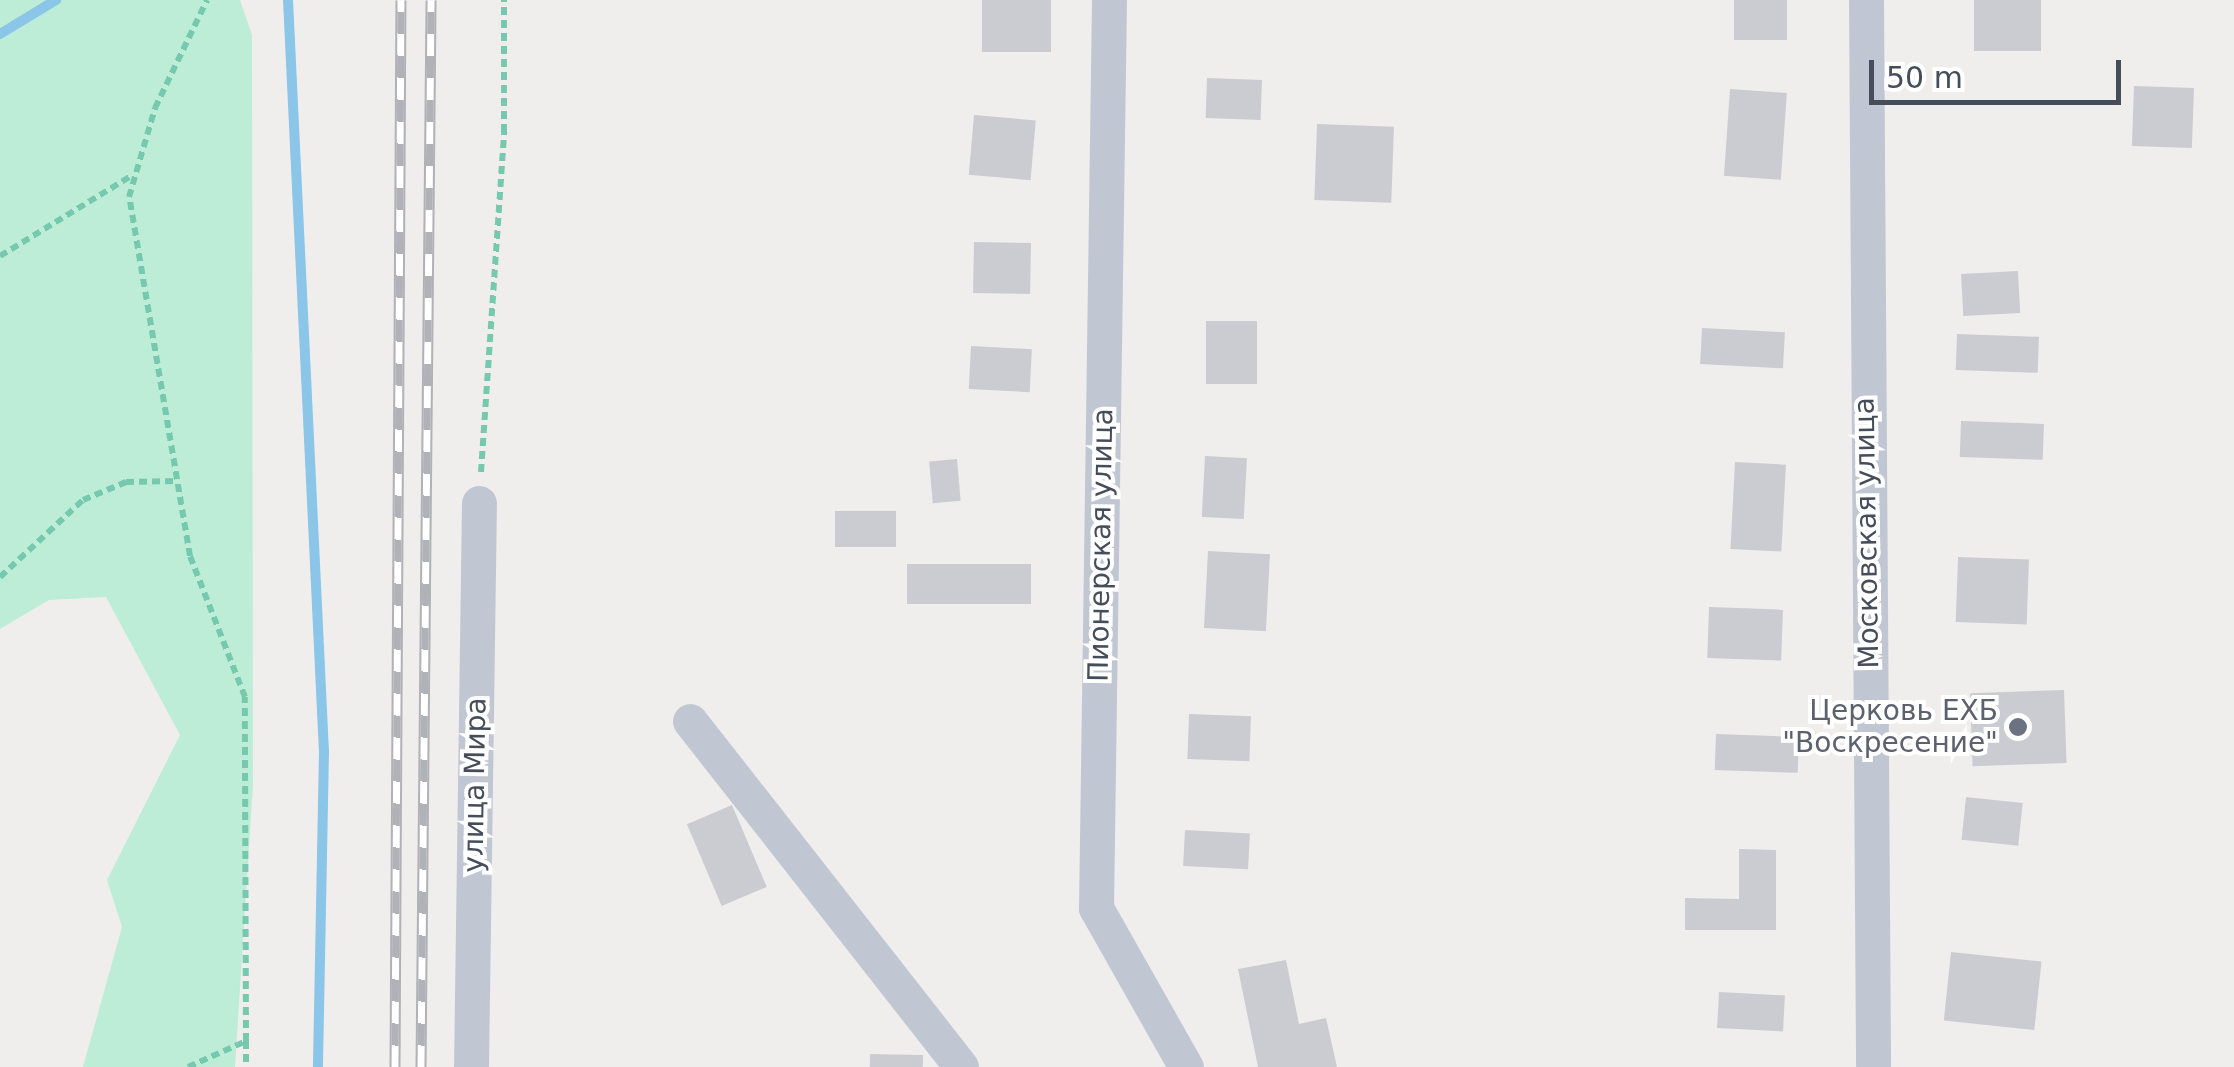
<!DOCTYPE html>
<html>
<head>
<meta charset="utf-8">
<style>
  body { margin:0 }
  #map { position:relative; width:2234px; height:1067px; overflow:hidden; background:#f0eeed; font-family:"DejaVu Sans",sans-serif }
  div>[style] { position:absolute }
  .green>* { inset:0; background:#bdedd7 }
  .stream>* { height:10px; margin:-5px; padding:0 5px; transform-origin:5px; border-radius:5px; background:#8bc5e8 }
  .building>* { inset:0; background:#caccd2; transform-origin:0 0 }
  .path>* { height:6px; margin-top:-3px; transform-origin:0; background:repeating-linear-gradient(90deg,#76c9ae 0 8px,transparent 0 13px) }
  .street>* { height:35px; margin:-17.5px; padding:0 17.5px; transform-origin:17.5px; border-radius:17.5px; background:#c1c7d2 }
  .rail>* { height:11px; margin-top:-5.5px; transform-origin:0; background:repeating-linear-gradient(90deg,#fff 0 22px,#b0b2b8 0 44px); box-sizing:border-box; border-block:2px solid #b0b2b8 }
  .dots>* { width:28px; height:28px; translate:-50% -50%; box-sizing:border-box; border:5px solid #fff; border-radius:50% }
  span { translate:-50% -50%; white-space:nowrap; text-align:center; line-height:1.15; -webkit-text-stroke:8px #fff; paint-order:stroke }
  .street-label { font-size:28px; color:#464d5a }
  .worship-label { font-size:28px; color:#5b616d }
  .right { translate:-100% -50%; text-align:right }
  .scale { position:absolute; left:1869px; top:60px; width:252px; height:45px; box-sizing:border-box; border:5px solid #464d5a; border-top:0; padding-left:12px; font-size:30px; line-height:35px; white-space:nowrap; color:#464d5a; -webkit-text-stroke:8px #fff; paint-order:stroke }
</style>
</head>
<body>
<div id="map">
  <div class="green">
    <i style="clip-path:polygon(0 0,240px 0,252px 35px,253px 784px,235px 1067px,83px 1067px,122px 927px,107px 880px,180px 735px,106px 597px,49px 600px,0 629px)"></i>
  </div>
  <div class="stream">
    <i style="left:288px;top:0;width:752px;rotate:87.26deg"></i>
    <i style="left:324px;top:751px;width:316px;rotate:91.1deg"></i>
    <i style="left:0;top:34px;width:66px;rotate:-31.3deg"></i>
  </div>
  <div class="building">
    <i style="left:982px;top:0;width:69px;height:52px"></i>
    <i style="left:1734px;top:0;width:53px;height:40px"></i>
    <i style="left:1974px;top:0;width:67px;height:51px"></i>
    <i style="left:1207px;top:78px;width:55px;height:40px;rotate:2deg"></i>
    <i style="left:2134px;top:86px;width:60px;height:60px;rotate:2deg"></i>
    <i style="left:1730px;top:89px;width:57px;height:87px;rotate:4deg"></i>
    <i style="left:974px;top:115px;width:62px;height:60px;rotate:5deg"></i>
    <i style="left:1317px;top:124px;width:77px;height:76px;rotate:2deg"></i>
    <i style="left:974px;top:242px;width:57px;height:51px;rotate:1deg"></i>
    <i style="left:2018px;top:271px;width:42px;height:57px;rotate:87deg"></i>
    <i style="left:1206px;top:321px;width:51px;height:63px"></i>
    <i style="left:1702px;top:328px;width:83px;height:36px;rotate:3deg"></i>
    <i style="left:1957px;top:334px;width:82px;height:36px;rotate:2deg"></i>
    <i style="left:971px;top:346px;width:61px;height:43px;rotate:3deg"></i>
    <i style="left:1961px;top:421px;width:83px;height:36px;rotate:2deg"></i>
    <i style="left:1205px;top:456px;width:42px;height:61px;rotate:3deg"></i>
    <i style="left:957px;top:459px;width:42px;height:28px;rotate:85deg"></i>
    <i style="left:1735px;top:462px;width:51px;height:87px;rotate:3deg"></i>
    <i style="left:896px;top:511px;width:36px;height:61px;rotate:90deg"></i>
    <i style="left:1208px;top:551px;width:62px;height:77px;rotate:3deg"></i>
    <i style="left:1958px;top:557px;width:71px;height:65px;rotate:2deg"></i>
    <i style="left:1031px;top:564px;width:40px;height:124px;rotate:90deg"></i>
    <i style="left:1709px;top:607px;width:74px;height:51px;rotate:2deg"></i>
    <i style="left:2064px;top:690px;width:73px;height:94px;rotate:88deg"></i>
    <i style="left:1189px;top:714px;width:62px;height:45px;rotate:2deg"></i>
    <i style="left:1716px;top:734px;width:83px;height:36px;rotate:2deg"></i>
    <i style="left:1966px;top:797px;width:57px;height:43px;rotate:6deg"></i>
    <i style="left:732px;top:805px;width:89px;height:49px;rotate:67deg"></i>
    <i style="left:1185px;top:830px;width:65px;height:36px;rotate:3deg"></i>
    <i style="clip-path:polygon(1739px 849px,1776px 850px,1776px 930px,1685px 930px,1685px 898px,1739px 899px)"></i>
    <i style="left:1951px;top:952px;width:91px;height:69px;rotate:6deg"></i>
    <i style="clip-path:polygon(1286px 960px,1299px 1024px,1326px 1018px,1337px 1067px,1258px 1067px,1238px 969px)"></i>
    <i style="left:1719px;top:992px;width:66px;height:36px;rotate:3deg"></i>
    <i style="left:870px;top:1054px;width:53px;height:13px;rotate:1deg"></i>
  </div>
  <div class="path">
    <i style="left:0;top:256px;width:153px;rotate:-31.4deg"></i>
    <i style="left:481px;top:472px;width:341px;rotate:-86.1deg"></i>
    <i style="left:504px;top:132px;width:132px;rotate:-90deg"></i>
    <i style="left:0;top:577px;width:113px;rotate:-42.9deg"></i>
    <i style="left:83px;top:500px;width:47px;rotate:-22.7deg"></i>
    <i style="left:126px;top:482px;width:51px;rotate:-1.1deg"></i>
    <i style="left:246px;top:1041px;width:26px;rotate:90deg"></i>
    <i style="left:188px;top:1067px;width:64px;rotate:-24.1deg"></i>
    <i style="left:246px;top:1041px;width:344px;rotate:-90.2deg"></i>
    <i style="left:245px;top:697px;width:151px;rotate:-111.3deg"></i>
    <i style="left:190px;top:556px;width:364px;rotate:-99.6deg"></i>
    <i style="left:129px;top:197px;width:93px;rotate:-73.7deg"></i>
    <i style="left:155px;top:108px;width:120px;rotate:-64.3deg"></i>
  </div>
  <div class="street">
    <i style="left:1109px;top:0;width:908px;rotate:90.82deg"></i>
    <i style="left:1096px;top:908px;width:183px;rotate:60.5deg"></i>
    <i style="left:1866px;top:0;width:1067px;rotate:89.62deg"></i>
    <i style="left:690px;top:721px;width:439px;rotate:51.9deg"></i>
    <i style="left:471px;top:1067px;width:564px;rotate:-89.19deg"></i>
  </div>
  <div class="rail">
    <i style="left:395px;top:1067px;width:1067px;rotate:-89.68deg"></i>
    <i style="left:421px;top:1067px;width:1067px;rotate:-89.46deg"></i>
  </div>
  <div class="dots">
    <i style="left:2018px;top:727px;background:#6b7280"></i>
  </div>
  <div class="street-label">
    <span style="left:1867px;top:533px;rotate:-91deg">Московская улица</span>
    <span style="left:1101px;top:545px;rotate:-89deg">Пионерская улица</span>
    <span style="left:475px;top:785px;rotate:-89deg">улица Мира</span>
  </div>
  <div class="worship-label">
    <span class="right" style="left:1998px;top:727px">Церковь ЕХБ<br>"Воскресение"</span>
  </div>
  <div class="scale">50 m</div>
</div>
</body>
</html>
